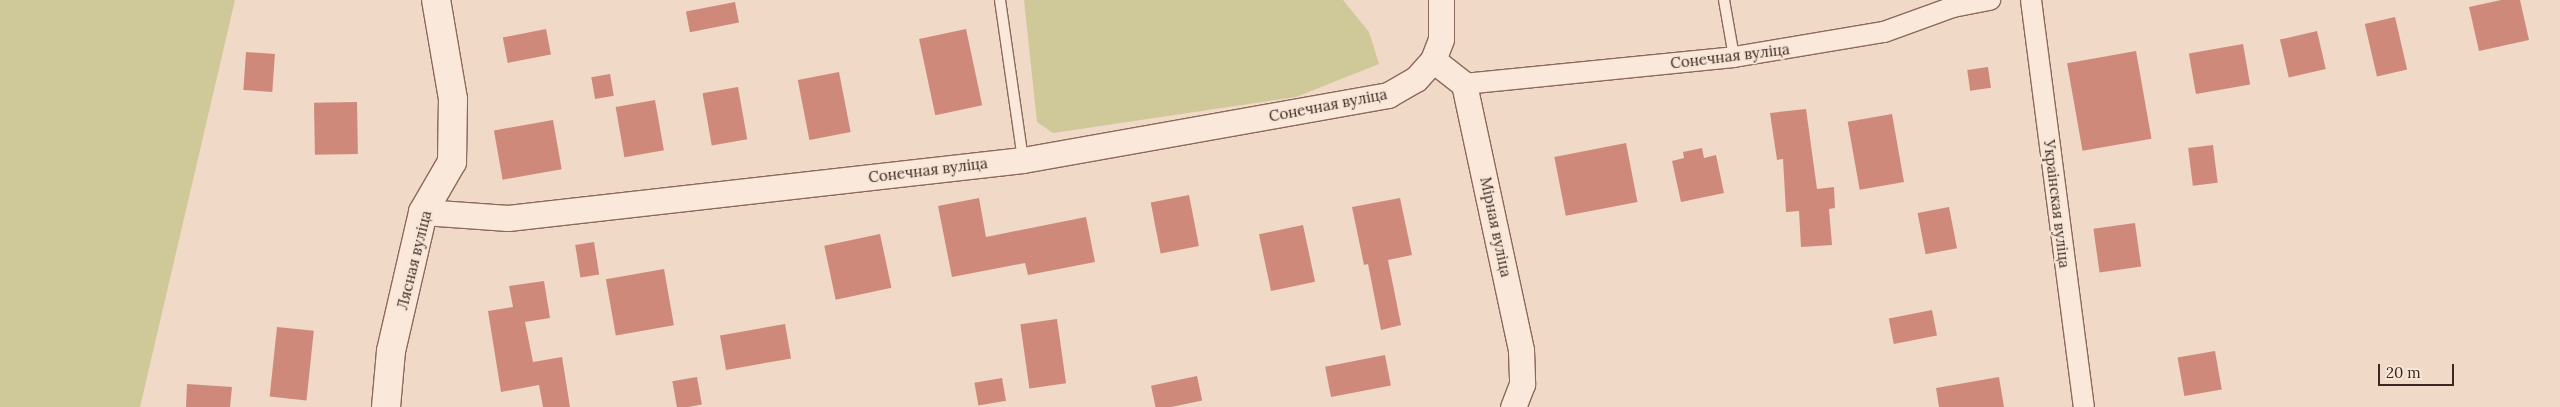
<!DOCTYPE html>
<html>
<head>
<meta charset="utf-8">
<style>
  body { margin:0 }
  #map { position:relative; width:2560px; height:407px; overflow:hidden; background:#f0d9c6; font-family:Lora,serif }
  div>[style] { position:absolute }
  .green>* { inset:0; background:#cfc899 }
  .building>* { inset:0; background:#cf897b; transform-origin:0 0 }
  .roads { filter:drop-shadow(1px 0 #8c695b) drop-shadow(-1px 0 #8c695b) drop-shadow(0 1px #8c695b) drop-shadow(0 -1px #8c695b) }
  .service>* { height:10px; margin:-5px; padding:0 5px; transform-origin:5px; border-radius:5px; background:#fae8da }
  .minor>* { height:20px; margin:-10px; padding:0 10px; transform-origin:10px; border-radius:10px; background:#fae8da }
  .tertiary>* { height:25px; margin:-12.5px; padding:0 12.5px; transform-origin:12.5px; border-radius:12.5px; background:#fae8da }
  .secondary>* { height:28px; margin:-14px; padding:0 14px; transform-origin:14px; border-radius:14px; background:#fae8da }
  span { translate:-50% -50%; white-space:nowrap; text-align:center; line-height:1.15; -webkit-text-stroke:4px #f7e5d6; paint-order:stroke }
  .street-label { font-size:15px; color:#3c261f }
  .scale { position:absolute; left:2378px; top:364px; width:76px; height:22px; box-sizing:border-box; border:2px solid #3c261f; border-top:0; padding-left:6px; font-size:15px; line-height:18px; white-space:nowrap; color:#3c261f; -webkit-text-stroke:4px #f7e5d6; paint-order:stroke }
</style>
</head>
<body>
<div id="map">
  <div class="green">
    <i style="clip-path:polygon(0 0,235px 0,140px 407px,0 407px)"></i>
    <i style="clip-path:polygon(1024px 0,1343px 0,1369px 32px,1379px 64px,1296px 97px,1053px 133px,1037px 122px)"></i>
  </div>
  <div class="building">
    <i style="clip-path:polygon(2501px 0,2520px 0,2529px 40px,2479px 51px,2469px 7px)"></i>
    <i style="left:735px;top:2px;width:21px;height:50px;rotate:79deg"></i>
    <i style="left:2395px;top:17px;width:54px;height:31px;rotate:77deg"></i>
    <i style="left:546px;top:29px;width:26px;height:44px;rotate:79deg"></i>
    <i style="left:966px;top:29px;width:78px;height:48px;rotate:78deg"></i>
    <i style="left:2317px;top:31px;width:39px;height:38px;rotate:77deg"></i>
    <i style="left:2243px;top:44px;width:41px;height:55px;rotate:80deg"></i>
    <i style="left:2136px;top:51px;width:89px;height:70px;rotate:80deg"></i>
    <i style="left:246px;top:52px;width:29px;height:38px;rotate:4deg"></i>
    <i style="left:1988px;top:67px;width:21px;height:21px;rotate:82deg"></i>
    <i style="left:839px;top:72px;width:61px;height:42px;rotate:79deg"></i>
    <i style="left:610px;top:74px;width:22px;height:19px;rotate:80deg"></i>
    <i style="left:738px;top:87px;width:53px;height:36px;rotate:80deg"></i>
    <i style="left:655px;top:100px;width:51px;height:40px;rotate:80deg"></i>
    <i style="left:357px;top:102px;width:52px;height:43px;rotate:89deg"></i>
    <i style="clip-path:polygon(1806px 109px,1817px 189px,1834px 187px,1835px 208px,1829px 209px,1832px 245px,1801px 247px,1799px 211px,1786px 212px,1783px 159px,1777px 160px,1770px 113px)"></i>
    <i style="left:1892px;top:114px;width:69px;height:45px;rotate:80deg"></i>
    <i style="left:553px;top:120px;width:50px;height:60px;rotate:80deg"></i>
    <i style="left:1626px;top:143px;width:60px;height:73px;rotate:79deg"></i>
    <i style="left:2213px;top:145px;width:38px;height:25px;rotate:83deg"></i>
    <i style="clip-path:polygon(1702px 148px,1704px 158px,1716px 155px,1724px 193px,1681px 202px,1672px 161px,1684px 158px,1683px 152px)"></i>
    <i style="left:1189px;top:195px;width:52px;height:39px;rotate:79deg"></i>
    <i style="clip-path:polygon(979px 198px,986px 237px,1086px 217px,1095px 262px,1028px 275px,1025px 263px,952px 277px,938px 206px)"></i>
    <i style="clip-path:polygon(1400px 198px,1412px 255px,1388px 260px,1401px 325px,1381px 330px,1368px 264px,1364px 265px,1352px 207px)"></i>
    <i style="left:1949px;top:207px;width:42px;height:32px;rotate:79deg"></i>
    <i style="left:2135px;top:223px;width:44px;height:42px;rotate:82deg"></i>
    <i style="left:1303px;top:225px;width:58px;height:45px;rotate:78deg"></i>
    <i style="left:880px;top:234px;width:55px;height:57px;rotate:78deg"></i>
    <i style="left:594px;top:242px;width:33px;height:19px;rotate:81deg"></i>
    <i style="left:664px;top:269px;width:57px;height:59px;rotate:80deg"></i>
    <i style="clip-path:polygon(544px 281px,550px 318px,525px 322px,533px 362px,562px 357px,570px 407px,543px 407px,539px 385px,501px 392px,488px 311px,513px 307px,509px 286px)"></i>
    <i style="left:1932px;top:310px;width:26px;height:44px;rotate:79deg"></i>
    <i style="left:1057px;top:319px;width:65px;height:37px;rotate:82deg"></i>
    <i style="left:785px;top:324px;width:35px;height:66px;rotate:80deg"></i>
    <i style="left:277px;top:327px;width:37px;height:70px;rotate:6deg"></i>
    <i style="left:2215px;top:351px;width:39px;height:38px;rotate:80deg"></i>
    <i style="left:1385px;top:355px;width:31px;height:61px;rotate:79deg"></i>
    <i style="left:1197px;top:376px;width:25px;height:47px;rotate:78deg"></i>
    <i style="left:697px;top:377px;width:28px;height:25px;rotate:80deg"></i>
    <i style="clip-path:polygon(1999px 377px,2004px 407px,1939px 407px,1936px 388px)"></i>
    <i style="left:1002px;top:378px;width:23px;height:28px;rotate:80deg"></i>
    <i style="clip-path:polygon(187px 384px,232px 387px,230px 407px,186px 407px)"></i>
  </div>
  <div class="roads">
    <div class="service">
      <i style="left:1000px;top:0;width:162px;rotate:81.8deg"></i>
      <i style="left:1724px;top:0;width:58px;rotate:80deg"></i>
    </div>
    <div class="minor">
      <i style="left:2031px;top:0;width:410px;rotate:82.6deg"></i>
      <i style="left:1464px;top:84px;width:271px;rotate:-5.7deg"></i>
      <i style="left:1734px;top:57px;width:152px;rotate:-9.5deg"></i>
      <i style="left:1884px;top:32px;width:73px;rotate:-19.9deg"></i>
      <i style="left:1953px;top:7px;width:38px;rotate:-11deg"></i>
    </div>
    <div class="tertiary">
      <i style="left:1433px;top:60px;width:39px;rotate:38deg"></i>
      <i style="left:1464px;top:84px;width:272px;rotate:77.9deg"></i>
      <i style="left:1521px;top:350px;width:34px;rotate:88deg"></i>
      <i style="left:1522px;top:384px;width:25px;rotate:111deg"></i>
      <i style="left:423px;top:212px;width:85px;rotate:4deg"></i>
      <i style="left:508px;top:218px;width:518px;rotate:-6.43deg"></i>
      <i style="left:1023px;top:160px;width:371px;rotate:-10.1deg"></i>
      <i style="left:1388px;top:95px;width:32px;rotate:-30deg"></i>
      <i style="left:1416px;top:79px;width:25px;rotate:-48deg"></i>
      <i style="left:1433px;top:60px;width:22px;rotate:-69deg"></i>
      <i style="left:1441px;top:39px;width:39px;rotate:-90deg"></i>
    </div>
    <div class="secondary">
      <i style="left:386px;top:407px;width:56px;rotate:-84.9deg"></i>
      <i style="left:391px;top:351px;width:143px;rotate:-77deg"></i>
      <i style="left:423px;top:212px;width:58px;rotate:-59.9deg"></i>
      <i style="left:452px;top:162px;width:63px;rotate:-89.1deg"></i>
      <i style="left:453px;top:99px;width:100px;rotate:-99.7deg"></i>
    </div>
  </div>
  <div class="street-label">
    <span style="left:1730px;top:56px;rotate:-7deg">Сонечная вуліца</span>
    <span style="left:1328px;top:105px;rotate:-11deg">Сонечная вуліца</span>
    <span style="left:928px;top:170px;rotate:-7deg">Сонечная вуліца</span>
    <span style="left:2057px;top:204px;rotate:83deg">Украінская вуліца</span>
    <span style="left:1496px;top:227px;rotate:78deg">Мірная вуліца</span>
    <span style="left:414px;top:260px;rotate:-76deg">Лясная вуліца</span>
  </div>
  <div class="scale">20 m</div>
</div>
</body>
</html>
